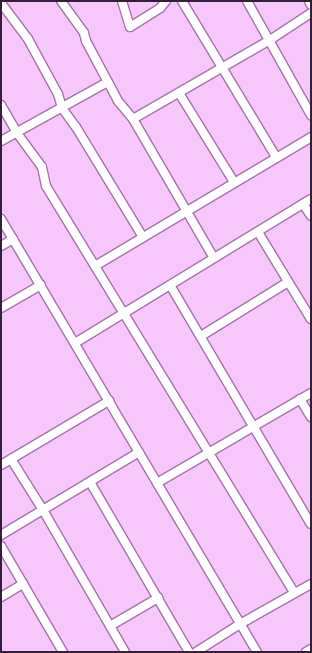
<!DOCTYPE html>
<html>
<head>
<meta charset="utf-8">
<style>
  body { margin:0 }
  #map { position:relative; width:312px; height:653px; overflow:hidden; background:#f6c7fb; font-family:Roboto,sans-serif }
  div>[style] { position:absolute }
  .roads { filter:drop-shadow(1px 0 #a771ae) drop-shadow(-1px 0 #a771ae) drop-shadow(0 1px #a771ae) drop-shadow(0 -1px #a771ae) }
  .street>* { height:8px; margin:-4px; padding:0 4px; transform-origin:4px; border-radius:4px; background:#fff }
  span { translate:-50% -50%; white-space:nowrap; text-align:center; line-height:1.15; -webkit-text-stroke:3px #f6c7fb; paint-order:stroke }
  .frame { position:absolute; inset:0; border:2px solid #351f38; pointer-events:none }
</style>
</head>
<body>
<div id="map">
  <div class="roads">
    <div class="street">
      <i style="left:61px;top:1px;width:39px;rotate:54deg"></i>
      <i style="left:84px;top:33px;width:8px;rotate:76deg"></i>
      <i style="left:86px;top:41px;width:68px;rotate:61.9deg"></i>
      <i style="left:118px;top:101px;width:23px;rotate:50deg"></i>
      <i style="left:133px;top:119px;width:161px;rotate:59.8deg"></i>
      <i style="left:122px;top:1px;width:27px;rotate:73deg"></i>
      <i style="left:130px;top:27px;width:36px;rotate:-32deg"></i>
      <i style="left:160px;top:8px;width:9px;rotate:-49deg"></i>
      <i style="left:182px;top:1px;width:182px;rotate:58.9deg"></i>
      <i style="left:247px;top:1px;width:131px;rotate:60.7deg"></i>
      <i style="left:309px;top:1px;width:4px;rotate:63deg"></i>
      <i style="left:1px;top:3px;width:45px;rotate:53.1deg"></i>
      <i style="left:28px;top:39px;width:63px;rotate:61.4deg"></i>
      <i style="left:58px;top:94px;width:15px;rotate:74deg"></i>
      <i style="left:62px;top:108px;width:24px;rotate:54deg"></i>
      <i style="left:76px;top:127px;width:129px;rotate:58.7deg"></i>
      <i style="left:179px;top:93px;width:105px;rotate:58.3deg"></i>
      <i style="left:1px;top:105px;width:32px;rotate:60deg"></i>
      <i style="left:17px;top:133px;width:42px;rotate:53.7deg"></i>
      <i style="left:42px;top:167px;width:19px;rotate:78deg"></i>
      <i style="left:46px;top:186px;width:477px;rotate:58.6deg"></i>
      <i style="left:133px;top:119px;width:158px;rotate:-30deg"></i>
      <i style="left:270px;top:40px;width:49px;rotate:-33.4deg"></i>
      <i style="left:1px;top:141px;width:122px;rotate:-28.9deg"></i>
      <i style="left:303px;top:204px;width:14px;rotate:56deg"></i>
      <i style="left:1px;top:219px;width:503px;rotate:59.41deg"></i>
      <i style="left:258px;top:232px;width:102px;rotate:58.7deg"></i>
      <i style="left:1px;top:246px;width:14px;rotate:-30deg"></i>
      <i style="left:95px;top:266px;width:252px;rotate:-30.8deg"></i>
      <i style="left:170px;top:285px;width:277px;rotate:59.5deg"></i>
      <i style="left:1px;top:308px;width:46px;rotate:-29.9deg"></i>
      <i style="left:201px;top:336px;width:102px;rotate:-31.8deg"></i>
      <i style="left:75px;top:343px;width:276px;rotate:-31.4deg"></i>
      <i style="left:300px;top:399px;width:21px;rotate:59deg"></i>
      <i style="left:11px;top:459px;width:60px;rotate:57.9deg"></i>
      <i style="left:43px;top:510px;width:164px;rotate:60deg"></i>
      <i style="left:1px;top:465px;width:126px;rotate:-30.7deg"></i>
      <i style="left:90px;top:482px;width:197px;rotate:59.8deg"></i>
      <i style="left:157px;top:483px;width:178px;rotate:-30.3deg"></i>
      <i style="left:1px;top:535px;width:161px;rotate:-31deg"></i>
      <i style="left:1px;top:546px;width:123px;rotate:59.7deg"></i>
      <i style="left:1px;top:597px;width:26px;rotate:-31deg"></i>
      <i style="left:110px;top:626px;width:56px;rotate:-30.3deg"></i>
      <i style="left:196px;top:652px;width:52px;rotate:-32.5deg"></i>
      <i style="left:240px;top:624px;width:81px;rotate:-29.4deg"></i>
      <i style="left:306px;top:652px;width:6px;rotate:-31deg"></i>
    </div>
  </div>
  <div class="frame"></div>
</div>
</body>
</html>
